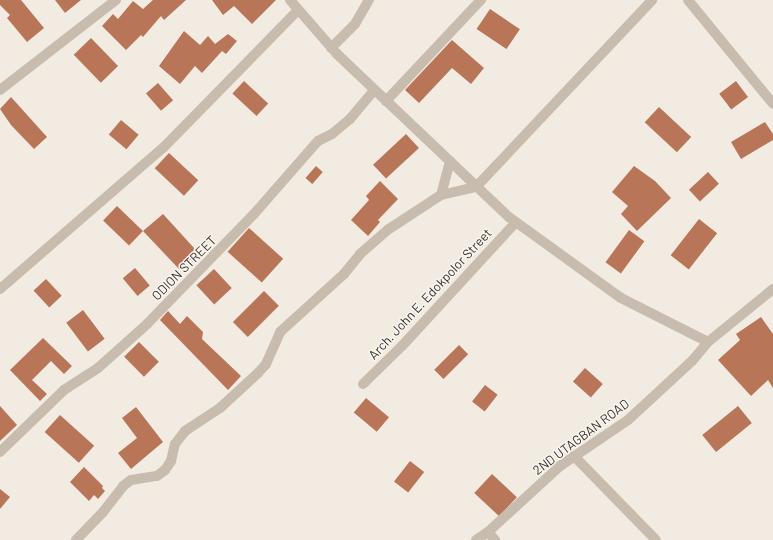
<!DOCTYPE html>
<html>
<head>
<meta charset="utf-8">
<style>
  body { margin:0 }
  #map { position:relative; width:773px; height:540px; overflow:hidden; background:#f1ebe2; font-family:Barlow,sans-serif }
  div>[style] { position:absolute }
  .building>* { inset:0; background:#b97558; transform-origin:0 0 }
  .minor>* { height:10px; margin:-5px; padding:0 5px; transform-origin:5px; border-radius:5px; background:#c8bcae }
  span { translate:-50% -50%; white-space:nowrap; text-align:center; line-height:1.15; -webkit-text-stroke:3px #f9f5ee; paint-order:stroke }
  .street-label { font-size:13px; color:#38302c }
</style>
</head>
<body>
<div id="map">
  <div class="building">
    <i style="clip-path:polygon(0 0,21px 0,44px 28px,27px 42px,7px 18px,10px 15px,0 5px)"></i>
    <i style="clip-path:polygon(55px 0,81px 0,65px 13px)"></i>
    <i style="clip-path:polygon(153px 0,186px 0,164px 20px,161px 16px,143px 37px,141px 35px,126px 50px,102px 26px,113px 14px,118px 19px,133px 1px,143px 9px)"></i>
    <i style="clip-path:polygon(212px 0,276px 0,252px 24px,234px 6px,223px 15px)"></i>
    <i style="left:490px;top:9px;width:36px;height:24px;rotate:34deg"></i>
    <i style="clip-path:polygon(184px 31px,200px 45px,208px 36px,215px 44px,228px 34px,237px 41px,226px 54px,222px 51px,202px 73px,195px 66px,180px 84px,159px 66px)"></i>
    <i style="left:91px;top:38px;width:39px;height:24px;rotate:46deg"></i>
    <i style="clip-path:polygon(452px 40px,484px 68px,471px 84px,452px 68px,419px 103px,405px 90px)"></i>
    <i style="left:244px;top:81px;width:33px;height:17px;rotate:43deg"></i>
    <i style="left:736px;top:81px;width:20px;height:21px;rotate:53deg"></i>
    <i style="left:158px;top:83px;width:23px;height:16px;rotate:49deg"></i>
    <i style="clip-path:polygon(11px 97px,47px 137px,34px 149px,11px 125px,0 109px)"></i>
    <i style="left:659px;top:107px;width:44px;height:21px;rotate:43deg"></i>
    <i style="left:121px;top:120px;width:23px;height:19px;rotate:40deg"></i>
    <i style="clip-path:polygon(765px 122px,773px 134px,773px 140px,741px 159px,731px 142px)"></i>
    <i style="left:406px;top:134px;width:19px;height:45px;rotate:47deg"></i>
    <i style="left:169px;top:153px;width:40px;height:21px;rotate:43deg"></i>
    <i style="left:316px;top:166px;width:9px;height:16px;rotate:41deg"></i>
    <i style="clip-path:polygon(634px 166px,655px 181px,671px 198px,637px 231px,621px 214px,628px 206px,612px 192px)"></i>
    <i style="left:708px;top:172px;width:16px;height:26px;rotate:47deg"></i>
    <i style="clip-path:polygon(380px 181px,398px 199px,378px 220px,380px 222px,368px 236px,351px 220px,369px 200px,366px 196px)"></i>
    <i style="left:117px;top:206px;width:36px;height:20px;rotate:44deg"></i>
    <i style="clip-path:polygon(163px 214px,194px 248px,192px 258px,179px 269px,143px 231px)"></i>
    <i style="left:699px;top:219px;width:23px;height:46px;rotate:38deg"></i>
    <i style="left:249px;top:228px;width:46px;height:32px;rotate:42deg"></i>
    <i style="left:629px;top:230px;width:19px;height:40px;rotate:36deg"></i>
    <i style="left:135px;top:268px;width:23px;height:16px;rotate:50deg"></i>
    <i style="left:214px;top:269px;width:26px;height:24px;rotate:47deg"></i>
    <i style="left:46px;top:279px;width:23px;height:17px;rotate:47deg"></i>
    <i style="left:264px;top:291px;width:21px;height:44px;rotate:45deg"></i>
    <i style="left:83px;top:310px;width:36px;height:21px;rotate:53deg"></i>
    <i style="clip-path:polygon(168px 311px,180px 324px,187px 316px,203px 332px,202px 339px,241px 376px,228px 390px,160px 320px)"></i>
    <i style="clip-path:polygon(761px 317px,773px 334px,773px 388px,768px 380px,751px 396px,718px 360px,740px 340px,736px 334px)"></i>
    <i style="clip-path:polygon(43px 338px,72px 366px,64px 374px,51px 361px,32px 380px,47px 394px,40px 401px,10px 370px)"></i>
    <i style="left:139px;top:342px;width:28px;height:21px;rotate:45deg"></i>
    <i style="left:459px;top:345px;width:13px;height:35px;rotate:45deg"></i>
    <i style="left:585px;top:368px;width:24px;height:18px;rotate:42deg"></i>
    <i style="left:485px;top:385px;width:16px;height:21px;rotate:38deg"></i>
    <i style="left:366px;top:398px;width:30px;height:19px;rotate:40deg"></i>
    <i style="clip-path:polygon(0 406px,17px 425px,0 441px)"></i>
    <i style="left:738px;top:406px;width:22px;height:46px;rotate:51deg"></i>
    <i style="clip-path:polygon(136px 407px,163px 442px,131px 469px,118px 453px,137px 438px,122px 418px)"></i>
    <i style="left:60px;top:415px;width:46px;height:23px;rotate:42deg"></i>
    <i style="left:410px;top:461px;width:18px;height:26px;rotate:38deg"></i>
    <i style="clip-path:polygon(84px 467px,103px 486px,102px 488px,105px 491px,98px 499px,94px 495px,89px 501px,70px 482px)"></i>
    <i style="left:492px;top:474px;width:34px;height:26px;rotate:43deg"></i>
    <i style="clip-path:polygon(0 489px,10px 497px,0 509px)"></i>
  </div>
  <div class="minor">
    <i style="left:290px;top:0;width:72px;rotate:49deg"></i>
    <i style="left:337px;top:54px;width:237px;rotate:43.5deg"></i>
    <i style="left:509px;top:217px;width:138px;rotate:35.9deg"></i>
    <i style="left:621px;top:298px;width:97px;rotate:26.8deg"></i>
    <i style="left:688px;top:0;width:134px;rotate:50.7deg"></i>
    <i style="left:331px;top:48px;width:34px;rotate:-45deg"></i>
    <i style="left:355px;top:24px;width:28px;rotate:-60deg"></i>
    <i style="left:0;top:90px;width:147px;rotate:-37.8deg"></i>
    <i style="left:386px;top:101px;width:139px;rotate:-46.8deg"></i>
    <i style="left:476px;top:187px;width:257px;rotate:-46.7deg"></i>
    <i style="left:441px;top:195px;width:35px;rotate:-75deg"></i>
    <i style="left:0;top:289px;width:216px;rotate:-40.9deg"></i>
    <i style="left:163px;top:148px;width:193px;rotate:-45.6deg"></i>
    <i style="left:363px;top:384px;width:54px;rotate:-44.3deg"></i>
    <i style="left:402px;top:346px;width:168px;rotate:-47.4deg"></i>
    <i style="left:0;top:452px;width:89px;rotate:-44.1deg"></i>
    <i style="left:64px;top:390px;width:40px;rotate:-32.9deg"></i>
    <i style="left:98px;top:368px;width:66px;rotate:-41.9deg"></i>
    <i style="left:147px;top:324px;width:153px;rotate:-45.8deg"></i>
    <i style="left:254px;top:214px;width:97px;rotate:-48.8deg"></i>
    <i style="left:318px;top:141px;width:16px;rotate:-27deg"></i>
    <i style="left:332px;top:134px;width:23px;rotate:-40deg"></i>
    <i style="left:350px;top:119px;width:38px;rotate:-50deg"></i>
    <i style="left:574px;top:456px;width:117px;rotate:45.7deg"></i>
    <i style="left:488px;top:532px;width:11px;rotate:49deg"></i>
    <i style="left:76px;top:540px;width:39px;rotate:-46deg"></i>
    <i style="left:103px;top:512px;width:33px;rotate:-52deg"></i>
    <i style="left:123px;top:486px;width:10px;rotate:-37deg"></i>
    <i style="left:131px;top:480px;width:26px;rotate:-9deg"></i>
    <i style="left:157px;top:476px;width:10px;rotate:-37deg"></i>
    <i style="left:165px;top:470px;width:11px;rotate:-56deg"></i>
    <i style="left:171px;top:461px;width:17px;rotate:-77deg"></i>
    <i style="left:175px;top:444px;width:16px;rotate:-52deg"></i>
    <i style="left:185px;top:431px;width:42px;rotate:-33.3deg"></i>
    <i style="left:220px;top:408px;width:52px;rotate:-42.6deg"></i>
    <i style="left:258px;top:373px;width:12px;rotate:-48deg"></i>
    <i style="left:266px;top:364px;width:35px;rotate:-66deg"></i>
    <i style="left:280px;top:332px;width:86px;rotate:-42.2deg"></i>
    <i style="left:344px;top:274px;width:26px;rotate:-51deg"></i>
    <i style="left:360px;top:254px;width:38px;rotate:-41deg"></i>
    <i style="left:389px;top:229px;width:62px;rotate:-33.2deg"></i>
    <i style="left:441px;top:195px;width:36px;rotate:-13deg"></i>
    <i style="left:476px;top:540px;width:14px;rotate:-34deg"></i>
    <i style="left:488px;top:532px;width:98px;rotate:-42.5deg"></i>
    <i style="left:560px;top:466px;width:82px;rotate:-34.1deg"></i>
    <i style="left:628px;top:420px;width:87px;rotate:-42.7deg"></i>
    <i style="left:692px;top:361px;width:25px;rotate:-50deg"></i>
    <i style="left:708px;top:342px;width:84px;rotate:-39.2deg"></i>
  </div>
  <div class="street-label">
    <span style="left:184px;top:268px;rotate:-45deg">ODION STREET</span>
    <span style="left:430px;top:294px;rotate:-47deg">Arch. John E. Edokpolor Street</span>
    <span style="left:581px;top:437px;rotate:-37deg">2ND UTAGBAN ROAD</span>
  </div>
</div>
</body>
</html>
